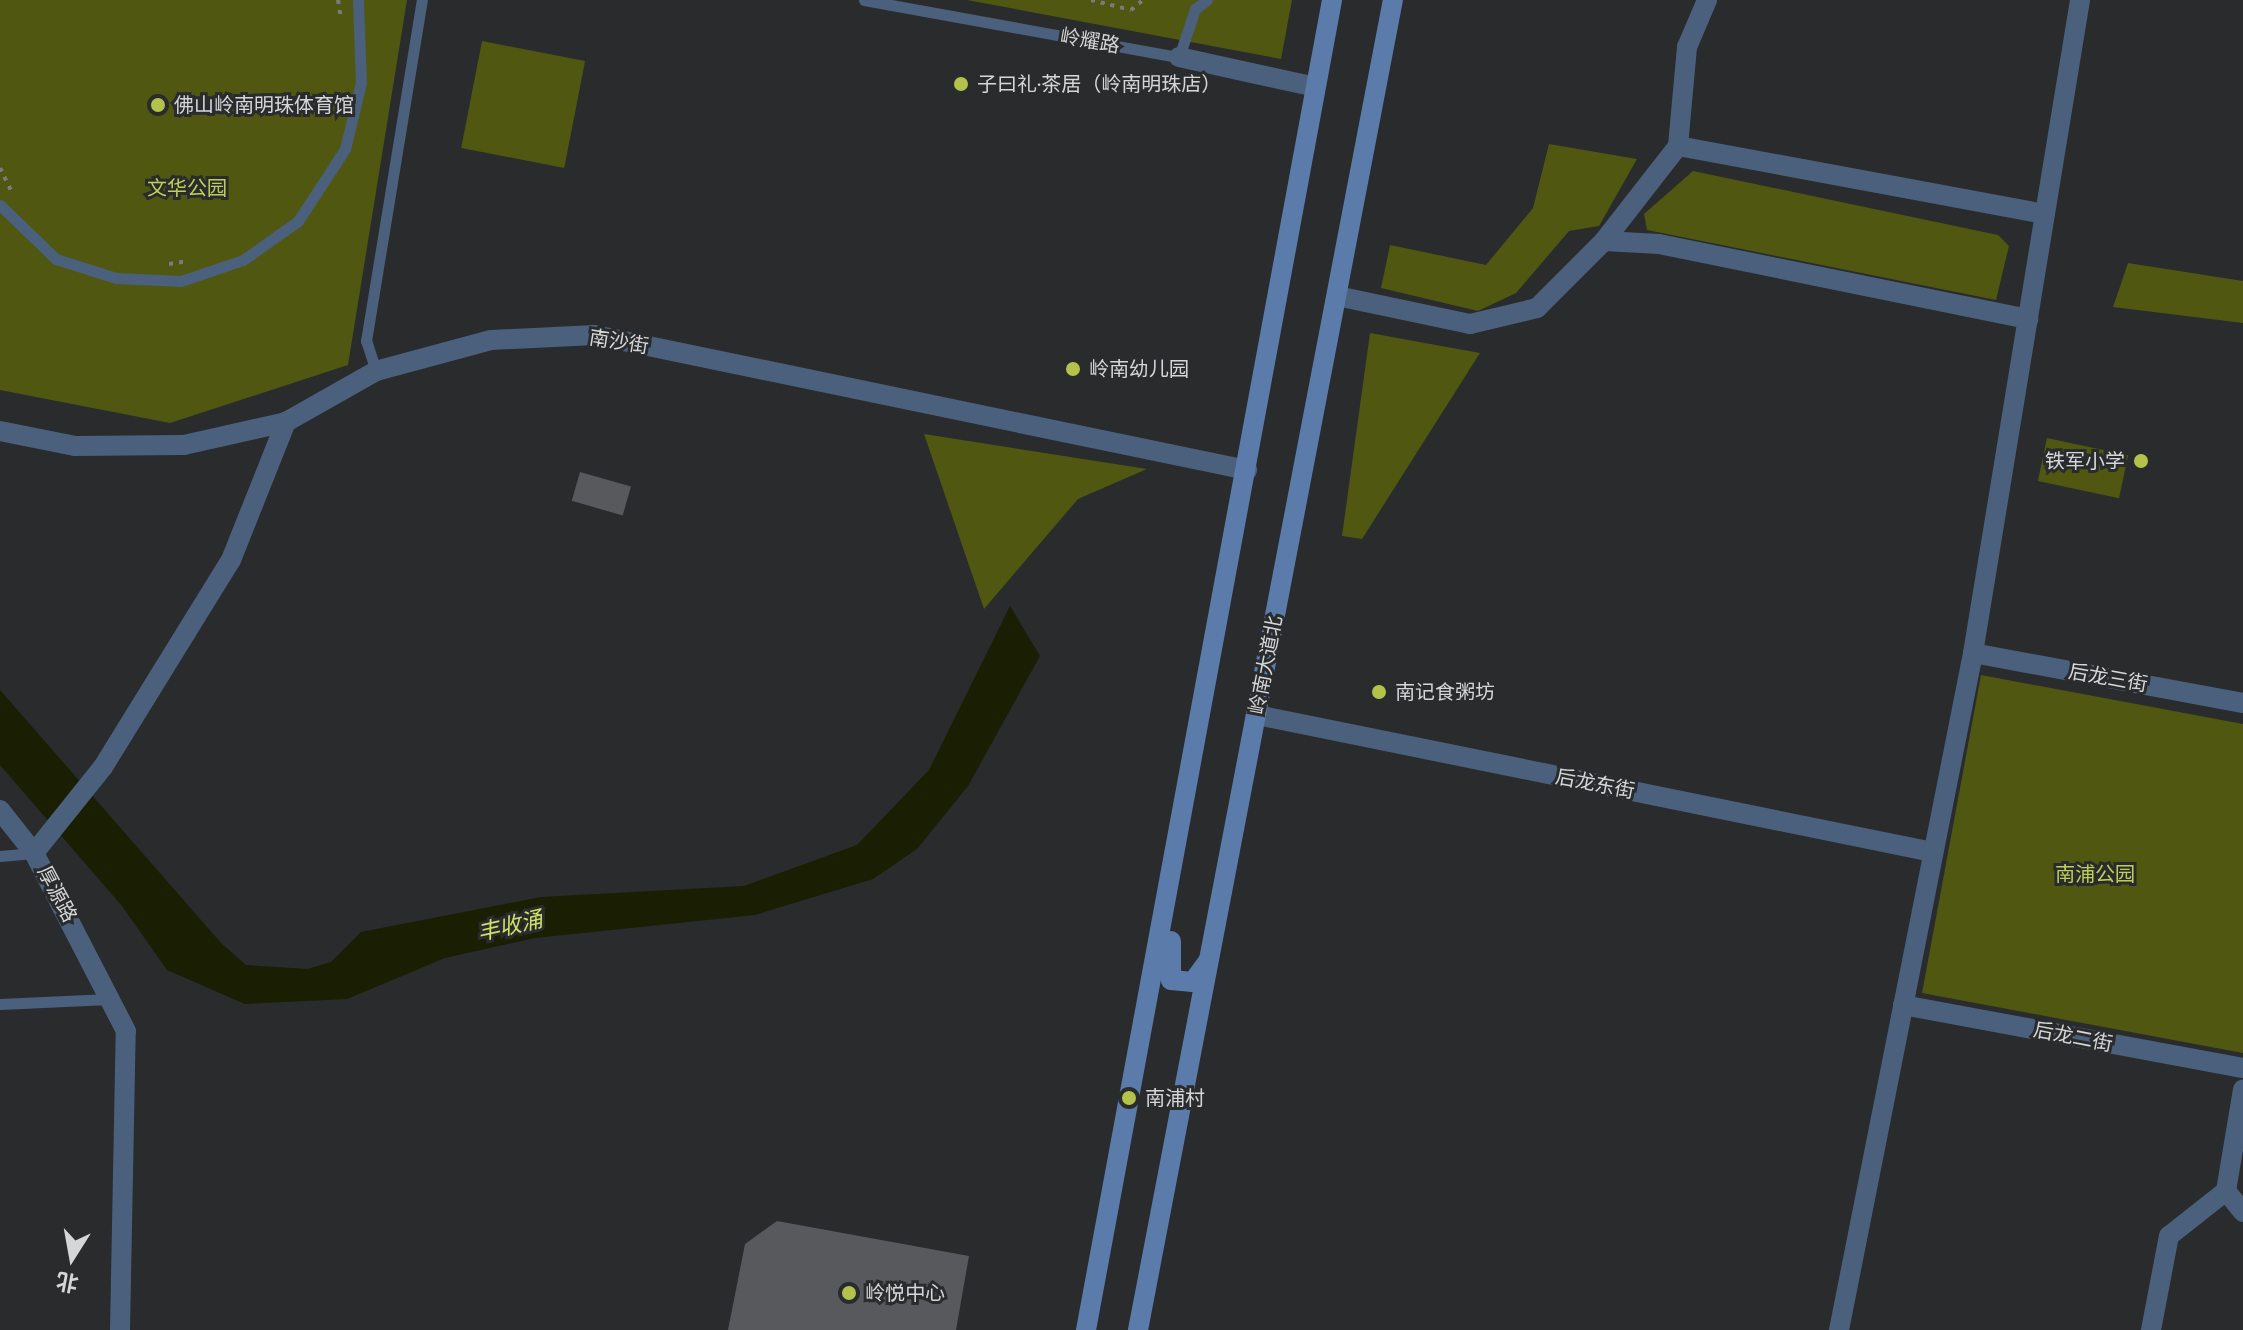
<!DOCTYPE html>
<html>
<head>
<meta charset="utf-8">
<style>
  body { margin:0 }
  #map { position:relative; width:2243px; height:1330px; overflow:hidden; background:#292b2d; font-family:"Fira Sans Condensed","Noto Sans SC",sans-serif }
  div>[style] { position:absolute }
  .green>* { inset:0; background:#505710; transform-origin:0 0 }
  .water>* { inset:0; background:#1a1e02 }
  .building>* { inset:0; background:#57595c; transform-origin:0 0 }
  .path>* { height:4px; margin-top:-2px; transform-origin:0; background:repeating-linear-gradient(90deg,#7a7b7d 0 4px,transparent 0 10px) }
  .service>* { height:11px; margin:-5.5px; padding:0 5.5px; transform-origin:5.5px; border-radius:5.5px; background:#4b607c }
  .minor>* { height:20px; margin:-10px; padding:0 10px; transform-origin:10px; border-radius:10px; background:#4b607c }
  .tertiary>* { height:20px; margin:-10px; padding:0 10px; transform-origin:10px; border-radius:10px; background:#4b607c }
  .secondary>* { height:20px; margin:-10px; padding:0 10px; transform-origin:10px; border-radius:10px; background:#5b7caa }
  .dots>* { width:22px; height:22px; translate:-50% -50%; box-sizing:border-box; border:4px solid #292b2d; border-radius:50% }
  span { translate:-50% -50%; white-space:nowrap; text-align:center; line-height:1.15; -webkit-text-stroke:6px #292b2d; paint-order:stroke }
  .street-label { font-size:20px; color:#d5d6d7 }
  .poi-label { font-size:20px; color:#d5d6d7 }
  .left { translate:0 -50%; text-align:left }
  .right { translate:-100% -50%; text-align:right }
  .park-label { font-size:20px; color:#bfcf54 }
  .water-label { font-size:22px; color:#d1e167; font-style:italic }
  .north { position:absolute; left:32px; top:1218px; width:80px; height:80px; -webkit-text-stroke:6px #292b2d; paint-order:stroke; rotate:191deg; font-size:22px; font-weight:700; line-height:32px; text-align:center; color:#d5d6d7 }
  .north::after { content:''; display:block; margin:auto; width:28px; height:36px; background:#d5d6d7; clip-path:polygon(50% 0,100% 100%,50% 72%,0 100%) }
</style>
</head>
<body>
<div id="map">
  <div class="green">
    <i style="clip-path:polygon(0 0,407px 0,348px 365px,170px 423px,0 390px)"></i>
    <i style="clip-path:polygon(967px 0,1292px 0,1281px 59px)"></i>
    <i style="left:482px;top:41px;width:105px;height:109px;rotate:11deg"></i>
    <i style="clip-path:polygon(1549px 144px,1637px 159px,1599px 226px,1569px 231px,1516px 293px,1478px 311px,1381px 288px,1390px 245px,1486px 265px,1533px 208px)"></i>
    <i style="clip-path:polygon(1693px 171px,1998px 235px,2009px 246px,1996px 300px,1647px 230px,1644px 214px)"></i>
    <i style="clip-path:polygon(2128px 263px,2243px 281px,2243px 323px,2113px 307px)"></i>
    <i style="clip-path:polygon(1370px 333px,1480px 353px,1362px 539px,1342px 536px)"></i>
    <i style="clip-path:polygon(924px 434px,1147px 469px,1078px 499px,984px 609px)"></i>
    <i style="left:2047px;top:438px;width:83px;height:44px;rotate:12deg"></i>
    <i style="clip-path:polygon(1981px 675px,2243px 724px,2243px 1053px,1922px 993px)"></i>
  </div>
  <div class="water">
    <i style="clip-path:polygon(1010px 606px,1040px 656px,968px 786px,917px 849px,873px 879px,755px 915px,535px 938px,445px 958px,347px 999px,245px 1004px,167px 970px,122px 906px,0 765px,0 690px,221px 943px,246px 965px,307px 969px,331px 962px,361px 932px,541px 897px,744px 886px,857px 845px,929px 770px)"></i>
  </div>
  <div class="building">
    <i style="left:580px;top:472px;width:53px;height:30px;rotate:16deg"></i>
    <i style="clip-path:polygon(777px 1221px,969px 1256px,956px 1330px,728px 1330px,745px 1244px)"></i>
  </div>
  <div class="path">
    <i style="left:338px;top:0;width:20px;rotate:81deg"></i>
    <i style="left:1091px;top:0;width:41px;rotate:14deg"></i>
    <i style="left:1131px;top:10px;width:16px;rotate:-40deg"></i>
    <i style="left:0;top:168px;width:30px;rotate:64deg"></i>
    <i style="left:169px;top:264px;width:19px;rotate:-9deg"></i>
  </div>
  <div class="service">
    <i style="left:864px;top:0;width:320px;rotate:10.3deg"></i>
    <i style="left:1179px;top:57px;width:51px;rotate:-71.6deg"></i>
    <i style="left:1195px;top:9px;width:15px;rotate:-37deg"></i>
    <i style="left:0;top:205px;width:78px;rotate:44deg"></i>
    <i style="left:56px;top:259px;width:63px;rotate:17.6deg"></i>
    <i style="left:116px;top:278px;width:65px;rotate:2.6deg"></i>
    <i style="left:181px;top:281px;width:65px;rotate:-18.7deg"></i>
    <i style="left:243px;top:260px;width:67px;rotate:-35.3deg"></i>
    <i style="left:298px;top:221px;width:86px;rotate:-56.9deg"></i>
    <i style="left:345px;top:149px;width:68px;rotate:-76.4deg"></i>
    <i style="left:361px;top:83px;width:83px;rotate:-92.1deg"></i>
    <i style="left:376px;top:371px;width:32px;rotate:-108deg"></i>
    <i style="left:366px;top:341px;width:346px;rotate:-80.7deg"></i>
    <i style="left:0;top:856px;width:34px;rotate:-5deg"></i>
    <i style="left:0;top:1004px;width:109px;rotate:-2.6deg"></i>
  </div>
  <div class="minor">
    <i style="left:1678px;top:146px;width:373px;rotate:10.5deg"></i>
    <i style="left:1604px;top:241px;width:55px;rotate:3.1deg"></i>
    <i style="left:1659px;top:244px;width:377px;rotate:11.5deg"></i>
    <i style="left:1337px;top:296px;width:136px;rotate:11.9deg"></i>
    <i style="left:1470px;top:324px;width:69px;rotate:-13.4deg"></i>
    <i style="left:1537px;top:308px;width:95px;rotate:-45deg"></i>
    <i style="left:1604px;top:241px;width:120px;rotate:-52.1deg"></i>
    <i style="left:1678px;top:146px;width:99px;rotate:-84.8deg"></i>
    <i style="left:1687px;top:47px;width:51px;rotate:-66.9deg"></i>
    <i style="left:0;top:810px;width:55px;rotate:51.7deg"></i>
    <i style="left:2226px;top:1191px;width:27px;rotate:51deg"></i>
    <i style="left:2151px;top:1330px;width:96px;rotate:-79.2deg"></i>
    <i style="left:2169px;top:1236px;width:73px;rotate:-38.3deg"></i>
    <i style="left:2226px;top:1191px;width:103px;rotate:-80.5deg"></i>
  </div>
  <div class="tertiary">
    <i style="left:1179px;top:57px;width:139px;rotate:12.4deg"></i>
    <i style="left:0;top:431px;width:76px;rotate:11.3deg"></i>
    <i style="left:75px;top:446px;width:109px;rotate:-0.5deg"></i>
    <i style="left:184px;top:445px;width:105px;rotate:-12.7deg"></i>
    <i style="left:286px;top:422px;width:103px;rotate:-29.5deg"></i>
    <i style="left:376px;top:371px;width:119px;rotate:-15.1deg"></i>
    <i style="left:491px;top:340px;width:104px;rotate:-2.8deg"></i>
    <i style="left:595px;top:335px;width:666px;rotate:11.7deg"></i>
    <i style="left:1973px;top:653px;width:275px;rotate:10.5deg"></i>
    <i style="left:1257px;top:715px;width:690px;rotate:11.46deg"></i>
    <i style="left:1903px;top:1005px;width:346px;rotate:10.5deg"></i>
    <i style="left:120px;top:1330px;width:299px;rotate:-88.9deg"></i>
    <i style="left:126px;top:1031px;width:200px;rotate:-117.3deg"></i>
    <i style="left:34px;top:853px;width:110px;rotate:-51.3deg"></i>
    <i style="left:103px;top:767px;width:243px;rotate:-58.3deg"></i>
    <i style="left:231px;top:560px;width:149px;rotate:-68.3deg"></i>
    <i style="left:1839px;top:1330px;width:690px;rotate:-78.8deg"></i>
    <i style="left:1973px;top:653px;width:662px;rotate:-80.69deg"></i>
  </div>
  <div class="secondary">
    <i style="left:1171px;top:941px;width:39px;rotate:90deg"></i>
    <i style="left:1171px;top:980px;width:22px;rotate:5deg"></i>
    <i style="left:1193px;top:982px;width:26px;rotate:-54deg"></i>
    <i style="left:1086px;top:1330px;width:1353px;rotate:-79.52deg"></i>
    <i style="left:1138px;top:1330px;width:1354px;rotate:-79.15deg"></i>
  </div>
  <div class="dots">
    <i style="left:961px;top:84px;background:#b3c24b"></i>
    <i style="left:158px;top:105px;background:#b3c24b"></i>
    <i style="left:1073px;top:369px;background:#b3c24b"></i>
    <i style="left:2141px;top:461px;background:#b3c24b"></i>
    <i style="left:1379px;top:692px;background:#b3c24b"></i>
    <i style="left:1129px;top:1098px;background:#b3c24b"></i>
    <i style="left:849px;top:1293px;background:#b3c24b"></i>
  </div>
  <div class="street-label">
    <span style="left:1090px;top:41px;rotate:10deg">岭耀路</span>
    <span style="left:619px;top:342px;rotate:9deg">南沙街</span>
    <span style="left:1266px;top:665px;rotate:-79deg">岭南大道北</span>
    <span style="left:2108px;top:678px;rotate:10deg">后龙三街</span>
    <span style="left:1595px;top:784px;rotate:11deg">后龙东街</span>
    <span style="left:57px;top:894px;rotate:62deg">厚源路</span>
    <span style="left:2073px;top:1037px;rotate:11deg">后龙二街</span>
  </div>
  <div class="poi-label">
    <span class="left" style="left:977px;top:84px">子曰礼·茶居（岭南明珠店）</span>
    <span class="left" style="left:174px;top:105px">佛山岭南明珠体育馆</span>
    <span class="left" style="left:1089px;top:369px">岭南幼儿园</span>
    <span class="right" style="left:2125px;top:461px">铁军小学</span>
    <span class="left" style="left:1395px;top:692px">南记食粥坊</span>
    <span class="left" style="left:1145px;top:1098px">南浦村</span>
    <span class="left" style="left:865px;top:1293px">岭悦中心</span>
  </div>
  <div class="park-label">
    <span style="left:187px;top:188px">文华公园</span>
    <span style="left:2095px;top:874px">南浦公园</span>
  </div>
  <div class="water-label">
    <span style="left:510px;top:926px;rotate:-13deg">丰收涌</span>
  </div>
  <div class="north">北</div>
</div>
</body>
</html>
